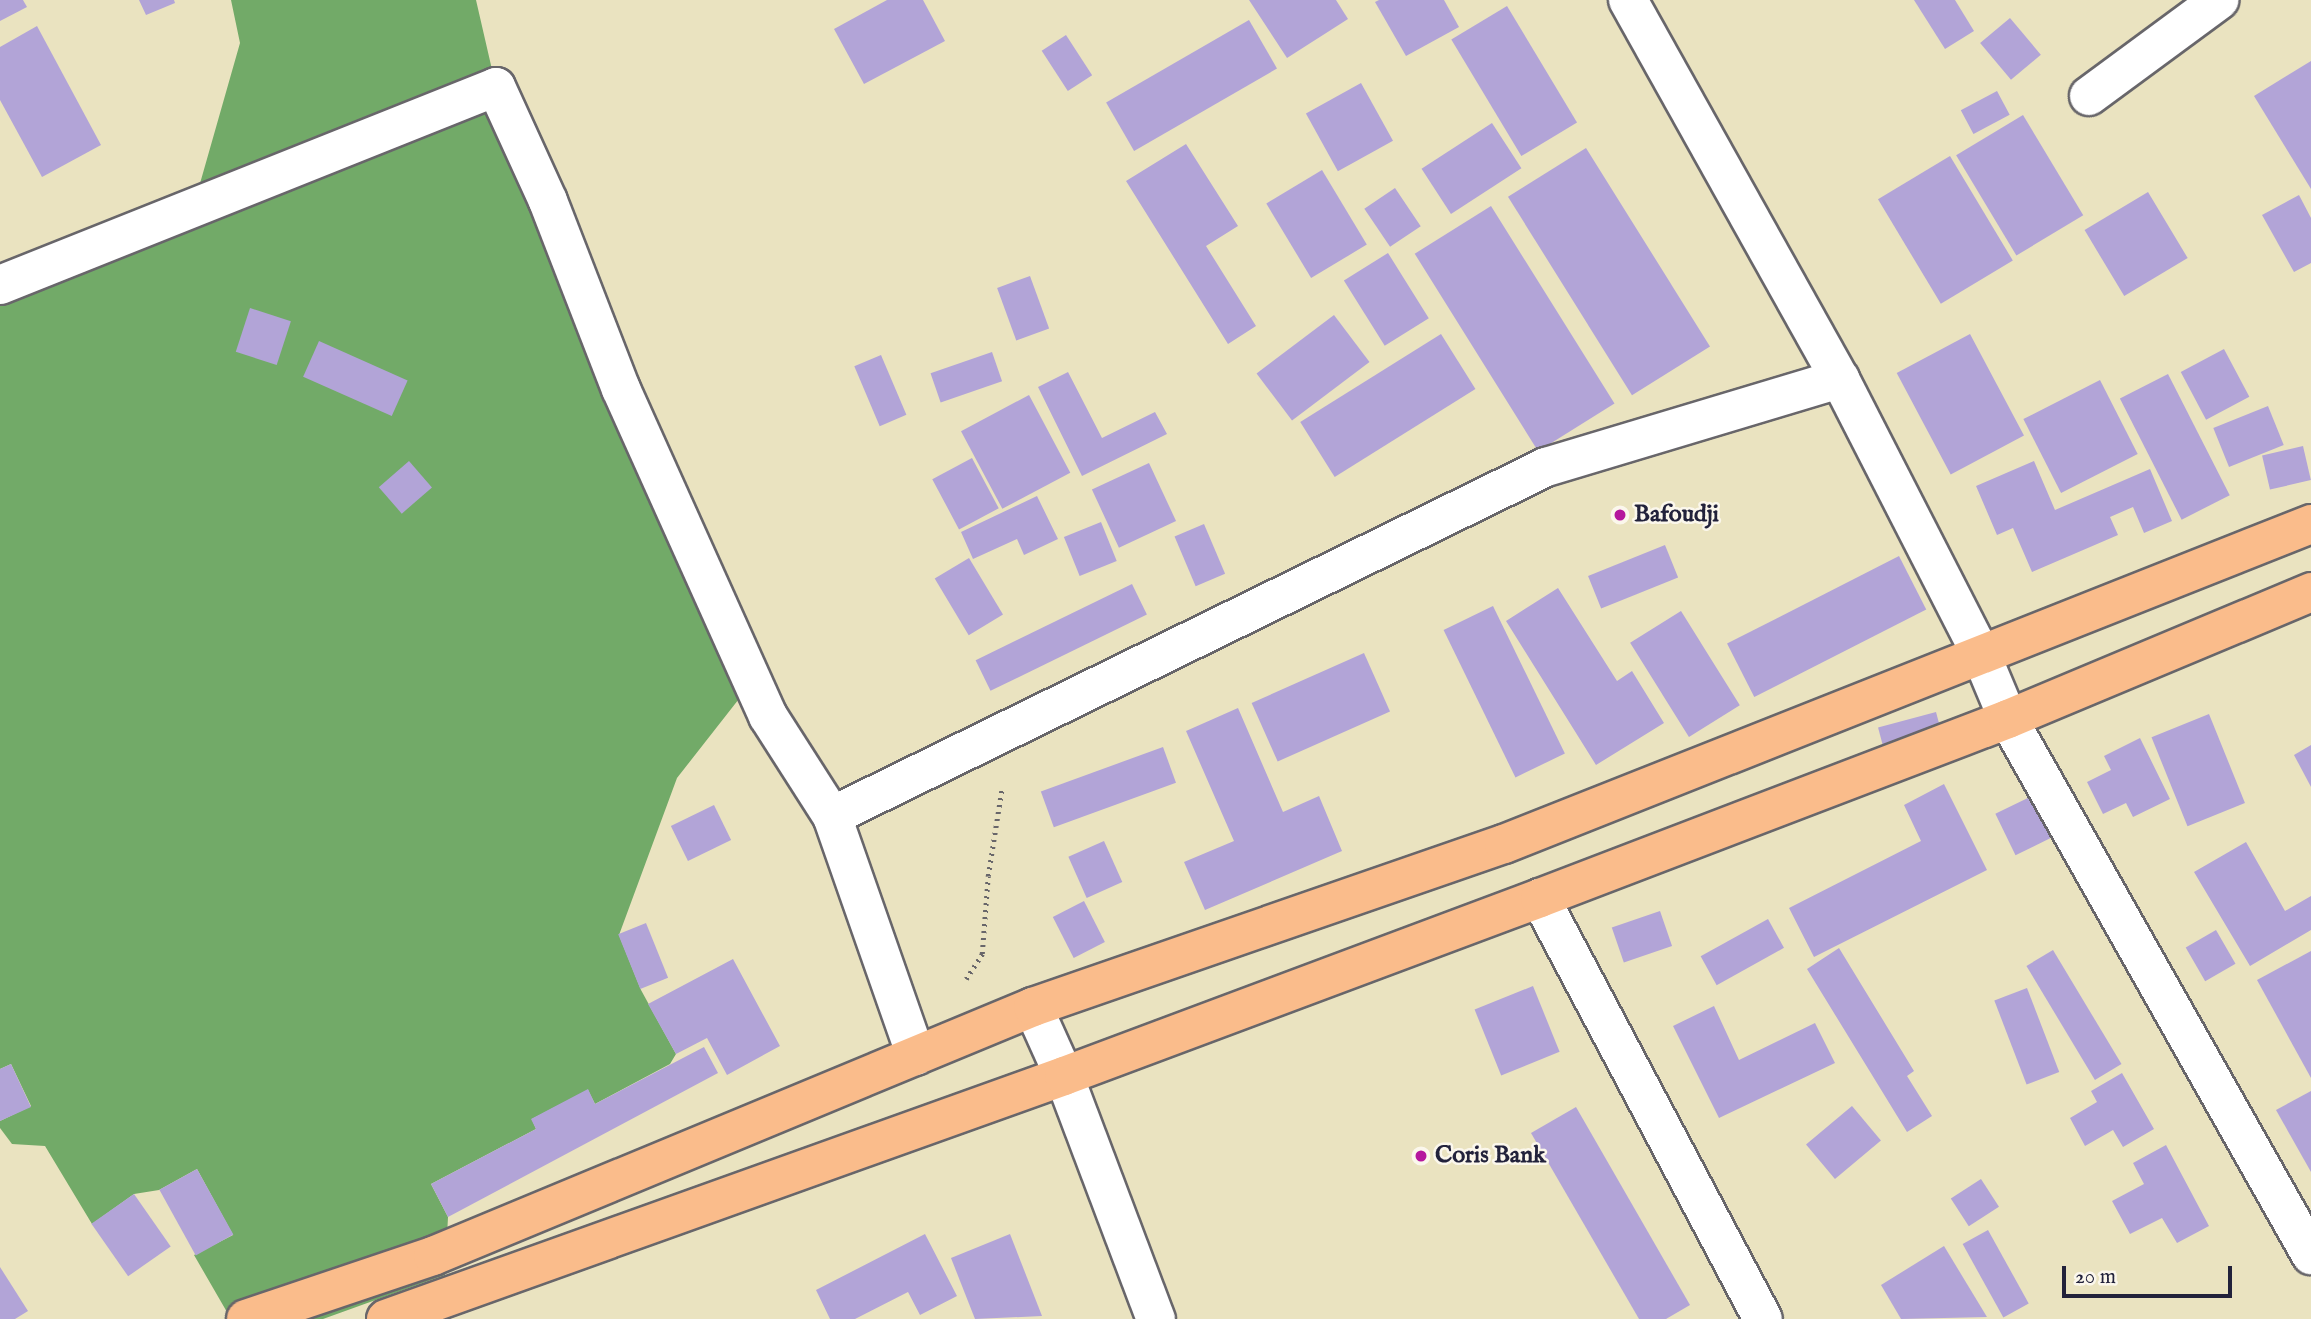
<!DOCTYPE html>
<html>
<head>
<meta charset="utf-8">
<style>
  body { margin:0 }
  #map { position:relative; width:2311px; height:1319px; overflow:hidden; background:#eae3c0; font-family:"IM FELL English",serif }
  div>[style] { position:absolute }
  .forest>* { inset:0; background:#72aa68 }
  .building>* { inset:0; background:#b2a4d7; transform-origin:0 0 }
  .path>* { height:4.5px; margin-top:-2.25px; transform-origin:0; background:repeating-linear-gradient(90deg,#68666a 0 2px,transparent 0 7px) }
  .roads { filter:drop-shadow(2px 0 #68666a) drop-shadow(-2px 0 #68666a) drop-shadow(0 2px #68666a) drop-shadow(0 -2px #68666a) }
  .street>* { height:38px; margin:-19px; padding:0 19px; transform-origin:19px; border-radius:19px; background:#fff }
  .primary>* { height:38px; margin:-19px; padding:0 19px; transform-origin:19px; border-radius:19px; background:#fabc8b }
  .dots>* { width:19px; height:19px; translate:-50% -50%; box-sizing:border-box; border:4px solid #fbf7ec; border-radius:50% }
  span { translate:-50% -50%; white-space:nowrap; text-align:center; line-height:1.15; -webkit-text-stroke:5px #fbf7ec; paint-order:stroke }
  .poi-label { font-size:24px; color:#22223b; font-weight:700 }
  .left { translate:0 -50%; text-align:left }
  .scale { position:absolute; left:2062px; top:1266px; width:170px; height:32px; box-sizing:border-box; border:4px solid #22223b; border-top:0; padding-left:9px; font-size:21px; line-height:24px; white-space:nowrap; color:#22223b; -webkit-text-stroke:5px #fbf7ec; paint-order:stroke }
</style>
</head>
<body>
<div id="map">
  <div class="forest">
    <i style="clip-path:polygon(231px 0,476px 0,496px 87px,753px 681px,677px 778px,619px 935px,641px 990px,676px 1054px,670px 1064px,595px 1104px,588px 1090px,532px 1119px,536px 1129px,431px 1184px,448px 1217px,445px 1275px,323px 1319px,231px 1319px,194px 1255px,233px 1235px,197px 1169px,159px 1190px,134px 1194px,92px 1224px,45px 1146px,12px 1144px,0 1128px,0 1121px,31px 1106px,11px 1064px,0 1069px,0 285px,193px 208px,240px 43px)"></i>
  </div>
  <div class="building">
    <i style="clip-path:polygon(0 0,23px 0,27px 7px,0 21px)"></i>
    <i style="clip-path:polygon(139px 0,174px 0,175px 3px,146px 15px)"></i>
    <i style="clip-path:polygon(887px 0,923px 0,945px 41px,864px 84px,834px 29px)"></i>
    <i style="clip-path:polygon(1249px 0,1336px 0,1348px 19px,1287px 58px)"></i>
    <i style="clip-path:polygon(1379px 0,1444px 0,1459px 27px,1406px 56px,1375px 2px)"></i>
    <i style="clip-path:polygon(1914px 0,1955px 0,1974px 31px,1945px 49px)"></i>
    <i style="left:1507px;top:6px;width:136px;height:65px;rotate:59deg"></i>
    <i style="left:2010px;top:18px;width:48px;height:39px;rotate:50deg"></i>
    <i style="left:1249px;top:20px;width:56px;height:165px;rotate:60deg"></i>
    <i style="clip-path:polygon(37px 26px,101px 145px,42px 177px,0 100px,0 47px)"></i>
    <i style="left:1066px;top:35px;width:48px;height:29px;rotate:57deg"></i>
    <i style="clip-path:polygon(2311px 61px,2311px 189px,2254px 96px)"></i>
    <i style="left:1361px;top:83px;width:66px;height:63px;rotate:61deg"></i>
    <i style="left:1997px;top:91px;width:27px;height:41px;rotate:62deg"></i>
    <i style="left:2023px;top:115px;width:117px;height:78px;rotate:59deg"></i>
    <i style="left:1492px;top:123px;width:54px;height:84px;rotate:57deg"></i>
    <i style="clip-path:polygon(1186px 144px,1238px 226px,1206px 246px,1256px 326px,1228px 344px,1126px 181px)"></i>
    <i style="left:1586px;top:148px;width:234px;height:92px;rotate:58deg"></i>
    <i style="left:1950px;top:156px;width:122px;height:84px;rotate:59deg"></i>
    <i style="left:1322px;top:170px;width:87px;height:65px;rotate:59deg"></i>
    <i style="left:1395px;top:188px;width:46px;height:37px;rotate:56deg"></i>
    <i style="left:2148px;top:192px;width:77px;height:74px;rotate:59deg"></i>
    <i style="clip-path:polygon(2299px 195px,2311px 218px,2311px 263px,2294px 272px,2262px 215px)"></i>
    <i style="left:1491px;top:206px;width:233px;height:90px;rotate:58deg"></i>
    <i style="left:1388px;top:253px;width:77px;height:52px;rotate:58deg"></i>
    <i style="left:1030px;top:276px;width:56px;height:35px;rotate:70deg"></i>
    <i style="left:250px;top:308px;width:43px;height:46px;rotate:18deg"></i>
    <i style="left:1334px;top:315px;width:59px;height:97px;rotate:53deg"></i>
    <i style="left:1441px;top:334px;width:65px;height:166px;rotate:58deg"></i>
    <i style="left:1970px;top:334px;width:115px;height:83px;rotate:62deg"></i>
    <i style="left:319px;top:341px;width:97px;height:39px;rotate:24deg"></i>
    <i style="left:2224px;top:349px;width:54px;height:49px;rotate:62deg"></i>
    <i style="left:992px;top:352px;width:31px;height:65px;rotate:71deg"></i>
    <i style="left:881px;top:355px;width:65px;height:29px;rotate:67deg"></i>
    <i style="clip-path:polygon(1068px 372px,1102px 438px,1155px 412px,1167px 434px,1082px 476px,1038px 387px)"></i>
    <i style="left:2168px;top:374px;width:136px;height:54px;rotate:63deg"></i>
    <i style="left:2100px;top:380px;width:83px;height:86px;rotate:63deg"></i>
    <i style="left:1029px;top:395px;width:88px;height:77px;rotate:62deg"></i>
    <i style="left:2268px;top:406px;width:42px;height:59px;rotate:68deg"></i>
    <i style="left:2303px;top:446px;width:35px;height:42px;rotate:77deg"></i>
    <i style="left:972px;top:458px;width:57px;height:45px;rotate:62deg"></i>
    <i style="left:409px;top:461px;width:35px;height:40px;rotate:49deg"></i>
    <i style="clip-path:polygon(2034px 461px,2055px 510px,2150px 469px,2172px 521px,2144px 533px,2133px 507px,2110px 517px,2118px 535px,2032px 572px,2013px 528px,1997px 535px,1976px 486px)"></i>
    <i style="left:1149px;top:463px;width:64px;height:63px;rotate:65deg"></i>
    <i style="clip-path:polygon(1037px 496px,1058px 539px,1024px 555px,1017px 539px,973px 559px,961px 532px)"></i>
    <i style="left:1101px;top:522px;width:42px;height:40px;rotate:68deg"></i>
    <i style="left:1204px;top:524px;width:54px;height:32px;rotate:67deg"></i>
    <i style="left:1665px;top:545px;width:35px;height:83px;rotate:68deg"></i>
    <i style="left:1899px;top:556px;width:60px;height:193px;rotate:63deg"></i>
    <i style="left:969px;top:558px;width:66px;height:40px;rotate:59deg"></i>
    <i style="left:1132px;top:584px;width:34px;height:174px;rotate:64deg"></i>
    <i style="clip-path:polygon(1558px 588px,1617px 681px,1632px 671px,1664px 723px,1596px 765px,1506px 621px)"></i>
    <i style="left:1493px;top:606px;width:164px;height:55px;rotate:64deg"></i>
    <i style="left:1681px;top:611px;width:111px;height:60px;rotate:58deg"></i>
    <i style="left:1364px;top:653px;width:64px;height:123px;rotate:66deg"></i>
    <i style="clip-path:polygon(1238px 708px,1283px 812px,1319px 796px,1342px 851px,1205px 910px,1184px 862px,1234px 841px,1186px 731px)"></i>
    <i style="left:1936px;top:712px;width:24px;height:60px;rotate:75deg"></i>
    <i style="left:2209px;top:714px;width:96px;height:62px;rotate:68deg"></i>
    <i style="clip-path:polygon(2140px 738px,2170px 799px,2133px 817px,2126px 803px,2103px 814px,2087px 782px,2111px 770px,2104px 756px)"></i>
    <i style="clip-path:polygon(2311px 745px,2311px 787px,2294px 755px)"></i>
    <i style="left:1163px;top:747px;width:38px;height:130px;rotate:70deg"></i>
    <i style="clip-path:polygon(1944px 784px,1987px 870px,1814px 957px,1789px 908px,1921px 841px,1904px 805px)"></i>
    <i style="left:2034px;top:795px;width:46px;height:43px;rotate:64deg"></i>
    <i style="left:714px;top:805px;width:39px;height:48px;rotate:64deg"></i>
    <i style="left:1104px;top:841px;width:45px;height:39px;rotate:66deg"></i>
    <i style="clip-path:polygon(2246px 842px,2285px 911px,2311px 896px,2311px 930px,2250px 966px,2194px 872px)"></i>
    <i style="left:1084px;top:901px;width:46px;height:35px;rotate:63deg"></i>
    <i style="left:1660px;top:911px;width:37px;height:51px;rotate:71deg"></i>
    <i style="left:1768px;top:919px;width:33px;height:77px;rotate:61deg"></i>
    <i style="left:646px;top:923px;width:59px;height:30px;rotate:68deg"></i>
    <i style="left:2216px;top:930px;width:39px;height:35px;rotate:60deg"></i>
    <i style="clip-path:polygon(1839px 948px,1914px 1071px,1907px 1076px,1932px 1116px,1907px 1132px,1807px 969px)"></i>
    <i style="left:2053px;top:950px;width:133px;height:31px;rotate:59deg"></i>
    <i style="clip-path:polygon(2311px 951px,2311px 1078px,2257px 980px)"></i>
    <i style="clip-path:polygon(733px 959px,780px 1046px,727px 1075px,707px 1038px,676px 1054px,648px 1004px)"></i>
    <i style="left:1533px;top:986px;width:71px;height:63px;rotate:68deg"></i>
    <i style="left:2027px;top:988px;width:90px;height:35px;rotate:69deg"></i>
    <i style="clip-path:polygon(1714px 1006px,1739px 1060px,1815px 1023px,1835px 1063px,1719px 1118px,1673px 1026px)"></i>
    <i style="clip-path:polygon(704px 1047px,718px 1073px,448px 1217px,431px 1184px,536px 1129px,531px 1119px,588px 1089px,595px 1104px)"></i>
    <i style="clip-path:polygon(11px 1064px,31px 1107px,0 1121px,0 1069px)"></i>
    <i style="clip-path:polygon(2122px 1073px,2154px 1129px,2123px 1147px,2113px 1130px,2085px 1146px,2070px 1118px,2097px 1102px,2091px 1091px)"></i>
    <i style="clip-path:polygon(2311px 1091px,2311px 1172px,2276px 1110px)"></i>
    <i style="left:1852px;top:1106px;width:45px;height:60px;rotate:50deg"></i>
    <i style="clip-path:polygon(1576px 1107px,1690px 1305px,1666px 1319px,1639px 1319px,1531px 1133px)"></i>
    <i style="clip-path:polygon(2166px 1145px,2209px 1226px,2177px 1243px,2162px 1218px,2130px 1234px,2112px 1201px,2144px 1184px,2133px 1163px)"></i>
    <i style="left:197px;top:1169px;width:75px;height:43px;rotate:61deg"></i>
    <i style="left:1981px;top:1179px;width:33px;height:36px;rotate:57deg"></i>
    <i style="left:134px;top:1194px;width:64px;height:52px;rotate:55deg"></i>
    <i style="left:1988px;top:1230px;width:84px;height:29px;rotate:61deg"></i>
    <i style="clip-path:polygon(925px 1234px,957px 1296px,920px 1315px,908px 1292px,855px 1319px,830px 1319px,816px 1290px)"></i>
    <i style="clip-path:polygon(1010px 1234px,1042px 1316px,975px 1319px,951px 1258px)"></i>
    <i style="clip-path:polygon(1944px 1246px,1987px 1317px,1901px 1319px,1881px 1285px)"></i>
    <i style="clip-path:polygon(0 1267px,28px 1311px,15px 1319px,0 1319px)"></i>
  </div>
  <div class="path">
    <i style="left:966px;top:979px;width:30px;rotate:-57deg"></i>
    <i style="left:982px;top:954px;width:78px;rotate:-85.6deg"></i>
    <i style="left:988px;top:876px;width:89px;rotate:-81deg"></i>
  </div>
  <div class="roads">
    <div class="street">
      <i style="left:1628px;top:0;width:434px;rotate:60.8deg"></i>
      <i style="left:1840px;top:379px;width:307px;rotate:62.9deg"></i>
      <i style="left:1980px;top:652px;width:73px;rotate:67.3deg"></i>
      <i style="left:2008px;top:719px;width:616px;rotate:60.52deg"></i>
      <i style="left:2089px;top:96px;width:162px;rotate:-36.4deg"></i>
      <i style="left:0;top:285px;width:534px;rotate:-21.76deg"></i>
      <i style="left:496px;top:87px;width:125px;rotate:65.5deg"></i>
      <i style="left:548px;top:201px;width:202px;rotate:68.8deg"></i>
      <i style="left:621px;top:389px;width:359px;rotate:65.8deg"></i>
      <i style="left:768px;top:716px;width:119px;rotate:57.4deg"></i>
      <i style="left:832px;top:816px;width:254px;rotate:70.7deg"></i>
      <i style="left:832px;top:816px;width:795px;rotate:-26.05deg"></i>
      <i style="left:1546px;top:467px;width:307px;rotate:-16.7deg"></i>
      <i style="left:1540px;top:898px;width:476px;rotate:62.1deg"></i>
      <i style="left:1033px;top:1007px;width:76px;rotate:65.8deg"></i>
      <i style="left:1064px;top:1076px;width:260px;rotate:69.3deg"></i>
    </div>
    <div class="primary">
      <i style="left:246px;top:1319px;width:197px;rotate:-18.6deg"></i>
      <i style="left:433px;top:1256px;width:650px;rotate:-22.54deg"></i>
      <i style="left:1033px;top:1007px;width:498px;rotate:-19.1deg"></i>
      <i style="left:1504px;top:844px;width:868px;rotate:-21.63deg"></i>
      <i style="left:386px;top:1319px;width:720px;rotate:-19.72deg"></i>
      <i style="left:1064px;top:1076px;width:508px;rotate:-20.5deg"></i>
      <i style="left:1540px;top:898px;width:501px;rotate:-20.93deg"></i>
      <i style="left:2008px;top:719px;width:329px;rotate:-22.7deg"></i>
    </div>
  </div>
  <div class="dots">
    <i style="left:1620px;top:515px;background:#b5179e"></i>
    <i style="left:1421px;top:1156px;background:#b5179e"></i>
  </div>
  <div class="poi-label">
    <span class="left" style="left:1634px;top:515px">Bafoudji</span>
    <span class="left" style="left:1435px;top:1156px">Coris Bank</span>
  </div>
  <div class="scale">20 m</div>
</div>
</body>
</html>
